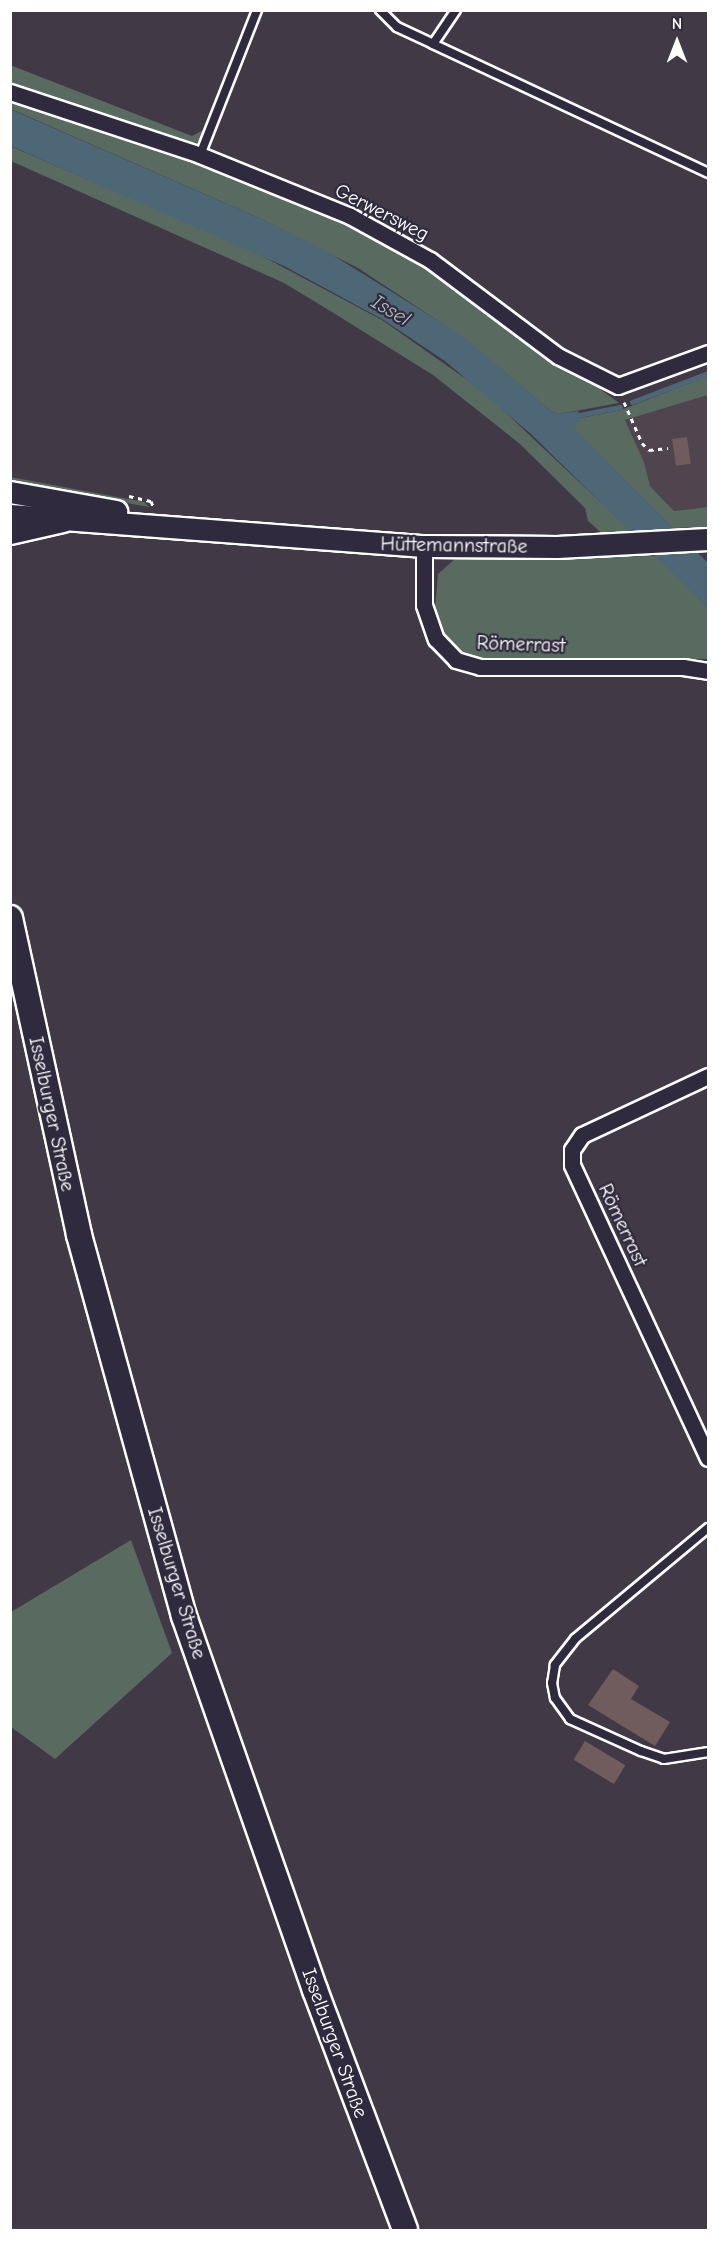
<!DOCTYPE html>
<html>
<head>
<meta charset="utf-8">
<style>
  body { margin:0 }
  #map { position:relative; width:719px; height:2241px; overflow:hidden; background:#423947; font-family:"Comic Neue",sans-serif }
  div>[style] { position:absolute }
  .built>* { inset:0; background:#50444e }
  .green>* { inset:0; background:#596a61 }
  .water>* { inset:0; background:#4e6776 }
  .stream>* { height:5px; margin:-2.5px; padding:0 2.5px; transform-origin:2.5px; border-radius:2.5px; background:#4e6776 }
  .building>* { inset:0; background:#705c5d; transform-origin:0 0 }
  .path>* { height:3px; margin-top:-1.5px; transform-origin:0; background:repeating-linear-gradient(90deg,#fff 0 4.5px,transparent 0 9px) }
  .roads { filter:drop-shadow(2px 0 #fff) drop-shadow(-2px 0 #fff) drop-shadow(0 2px #fff) drop-shadow(0 -2px #fff) }
  .lane>* { height:8px; margin:-4px; padding:0 4px; transform-origin:4px; border-radius:4px; background:#2f2a3d }
  .street>* { height:15px; margin:-7.5px; padding:0 7.5px; transform-origin:7.5px; border-radius:7.5px; background:#2f2a3d }
  .secondary>* { height:21px; margin:-10.5px; padding:0 10.5px; transform-origin:10.5px; border-radius:10.5px; background:#2f2a3d }
  .primary>* { height:24px; margin:-12px; padding:0 12px; transform-origin:12px; border-radius:12px; background:#2f2a3d }
  span { translate:-50% -50%; white-space:nowrap; text-align:center; line-height:1.15; -webkit-text-stroke:4.5px #2f2a3d; paint-order:stroke }
  .street-label { font-size:20px; color:#fff }
  .water-label { font-size:21px; color:#afbbc1; font-style:italic }
  .frame { position:absolute; inset:0; border:12px solid #fff; pointer-events:none }
  .north { position:absolute; left:647px; top:12px; width:60px; height:60px; -webkit-text-stroke:4px #2f2a3d; paint-order:stroke; rotate:0deg; font-size:16px; font-weight:700; line-height:24px; text-align:center; color:#fff }
  .north::after { content:''; display:block; margin:auto; width:21px; height:27px; background:#fff; clip-path:polygon(50% 0,100% 100%,50% 72%,0 100%) }
</style>
</head>
<body>
<div id="map">
  <div class="built">
    <i style="clip-path:polygon(708px 395px,708px 507px,674px 511px,650px 486px,644px 462px,625px 420px)"></i>
  </div>
  <div class="green">
    <i style="clip-path:polygon(10px 65px,192px 136px,205px 129px,198px 142px,186px 144px,11px 85px)"></i>
    <i style="clip-path:polygon(11px 98px,86px 121px,297px 198px,390px 242px,603px 386px,600px 389px,619px 403px,559px 414px,551px 411px,461px 336px,358px 268px,261px 219px,11px 109px)"></i>
    <i style="clip-path:polygon(10px 146px,247px 248px,382px 320px,483px 391px,631px 531px,606px 533px,605px 536px,588px 521px,585px 508px,520px 444px,433px 375px,332px 312px,284px 283px,11px 161px)"></i>
    <i style="clip-path:polygon(708px 376px,708px 395px,625px 420px,644px 462px,650px 486px,674px 511px,708px 507px,708px 527px,673px 528px,573px 429px,581px 418px,621px 410px)"></i>
    <i style="clip-path:polygon(10px 477px,144px 502px,149px 507px,11px 482px)"></i>
    <i style="clip-path:polygon(657px 556px,708px 608px,708px 659px,473px 658px,455px 648px,443px 631px,435px 609px,438px 574px,456px 558px)"></i>
    <i style="clip-path:polygon(131px 1540px,172px 1653px,55px 1759px,11px 1727px,11px 1612px)"></i>
  </div>
  <div class="water">
    <i style="clip-path:polygon(10px 109px,261px 219px,328px 252px,461px 335px,551px 411px,559px 414px,578px 411px,581px 418px,574px 429px,708px 563px,708px 608px,531px 434px,445px 361px,382px 319px,284px 266px,11px 146px)"></i>
  </div>
  <div class="stream">
    <i style="left:632px;top:402px;width:81px;rotate:-20.9deg"></i>
    <i style="left:574px;top:416px;width:47px;rotate:-11.1deg"></i>
  </div>
  <div class="building">
    <i style="left:687px;top:437px;width:27px;height:15px;rotate:82deg"></i>
    <i style="clip-path:polygon(613px 1669px,639px 1686px,631px 1699px,670px 1722px,655px 1746px,588px 1705px)"></i>
    <i style="left:585px;top:1741px;width:47px;height:22px;rotate:31deg"></i>
  </div>
  <div class="path">
    <i style="left:624px;top:402px;width:45px;rotate:66.3deg"></i>
    <i style="left:642px;top:443px;width:10px;rotate:45deg"></i>
    <i style="left:649px;top:450px;width:19px;rotate:-6deg"></i>
    <i style="left:129px;top:496px;width:23px;rotate:13deg"></i>
    <i style="left:151px;top:501px;width:5px;rotate:68deg"></i>
  </div>
  <div class="roads">
    <div class="lane">
      <i style="left:380px;top:10px;width:24px;rotate:45deg"></i>
      <i style="left:397px;top:27px;width:40px;rotate:25deg"></i>
      <i style="left:456px;top:10px;width:41px;rotate:124.1deg"></i>
      <i style="left:433px;top:44px;width:304px;rotate:25.1deg"></i>
      <i style="left:200px;top:155px;width:156px;rotate:-68.5deg"></i>
      <i style="left:708px;top:1528px;width:173px;rotate:140.2deg"></i>
      <i style="left:575px;top:1639px;width:33px;rotate:128deg"></i>
      <i style="left:555px;top:1665px;width:18px;rotate:99deg"></i>
      <i style="left:552px;top:1683px;width:15px;rotate:79deg"></i>
      <i style="left:555px;top:1698px;width:26px;rotate:54deg"></i>
      <i style="left:570px;top:1719px;width:78px;rotate:24.3deg"></i>
      <i style="left:641px;top:1751px;width:24px;rotate:19deg"></i>
      <i style="left:664px;top:1759px;width:45px;rotate:-9deg"></i>
    </div>
    <div class="street">
      <i style="left:10px;top:92px;width:200px;rotate:18.3deg"></i>
      <i style="left:200px;top:155px;width:162px;rotate:22.1deg"></i>
      <i style="left:350px;top:216px;width:91px;rotate:28.8deg"></i>
      <i style="left:430px;top:260px;width:160px;rotate:36.9deg"></i>
      <i style="left:558px;top:356px;width:67px;rotate:26.6deg"></i>
      <i style="left:618px;top:386px;width:96px;rotate:-20.1deg"></i>
      <i style="left:424px;top:546px;width:59px;rotate:90deg"></i>
      <i style="left:424px;top:605px;width:36px;rotate:71deg"></i>
      <i style="left:436px;top:639px;width:29px;rotate:46deg"></i>
      <i style="left:456px;top:660px;width:25px;rotate:16deg"></i>
      <i style="left:480px;top:667px;width:203px"></i>
      <i style="left:683px;top:667px;width:25px;rotate:9deg"></i>
      <i style="left:708px;top:1076px;width:139px;rotate:154.9deg"></i>
      <i style="left:582px;top:1135px;width:18px;rotate:124deg"></i>
      <i style="left:572px;top:1150px;width:15px;rotate:90deg"></i>
      <i style="left:572px;top:1165px;width:323px;rotate:65.1deg"></i>
    </div>
    <div class="secondary">
      <i style="left:10px;top:492px;width:108px;rotate:10.2deg"></i>
      <i style="left:10px;top:515px;width:415px;rotate:4.3deg"></i>
      <i style="left:424px;top:546px;width:133px;rotate:0.4deg"></i>
      <i style="left:557px;top:547px;width:151px;rotate:-3deg"></i>
    </div>
    <div class="primary">
      <i style="left:10px;top:532px;width:54px;rotate:-12.8deg"></i>
      <i style="left:10px;top:918px;width:324px;rotate:77.7deg"></i>
      <i style="left:79px;top:1235px;width:395px;rotate:74.6deg"></i>
      <i style="left:184px;top:1616px;width:396px;rotate:70.7deg"></i>
      <i style="left:315px;top:1990px;width:256px;rotate:69.4deg"></i>
    </div>
  </div>
  <div class="street-label">
    <span style="left:382px;top:212px;rotate:27deg">Gerwersweg</span>
    <span style="left:454px;top:545px;rotate:1deg">Hüttemannstraße</span>
    <span style="left:521px;top:644px;rotate:2deg">Römerrast</span>
    <span style="left:52px;top:1114px;rotate:78deg">Isselburger Straße</span>
    <span style="left:623px;top:1225px;rotate:65deg">Römerrast</span>
    <span style="left:177px;top:1583px;rotate:73deg">Isselburger Straße</span>
    <span style="left:335px;top:2043px;rotate:70deg">Isselburger Straße</span>
  </div>
  <div class="water-label">
    <span style="left:391px;top:310px;rotate:31deg">Issel</span>
  </div>
  <div class="frame"></div>
  <div class="north">N</div>
</div>
</body>
</html>
